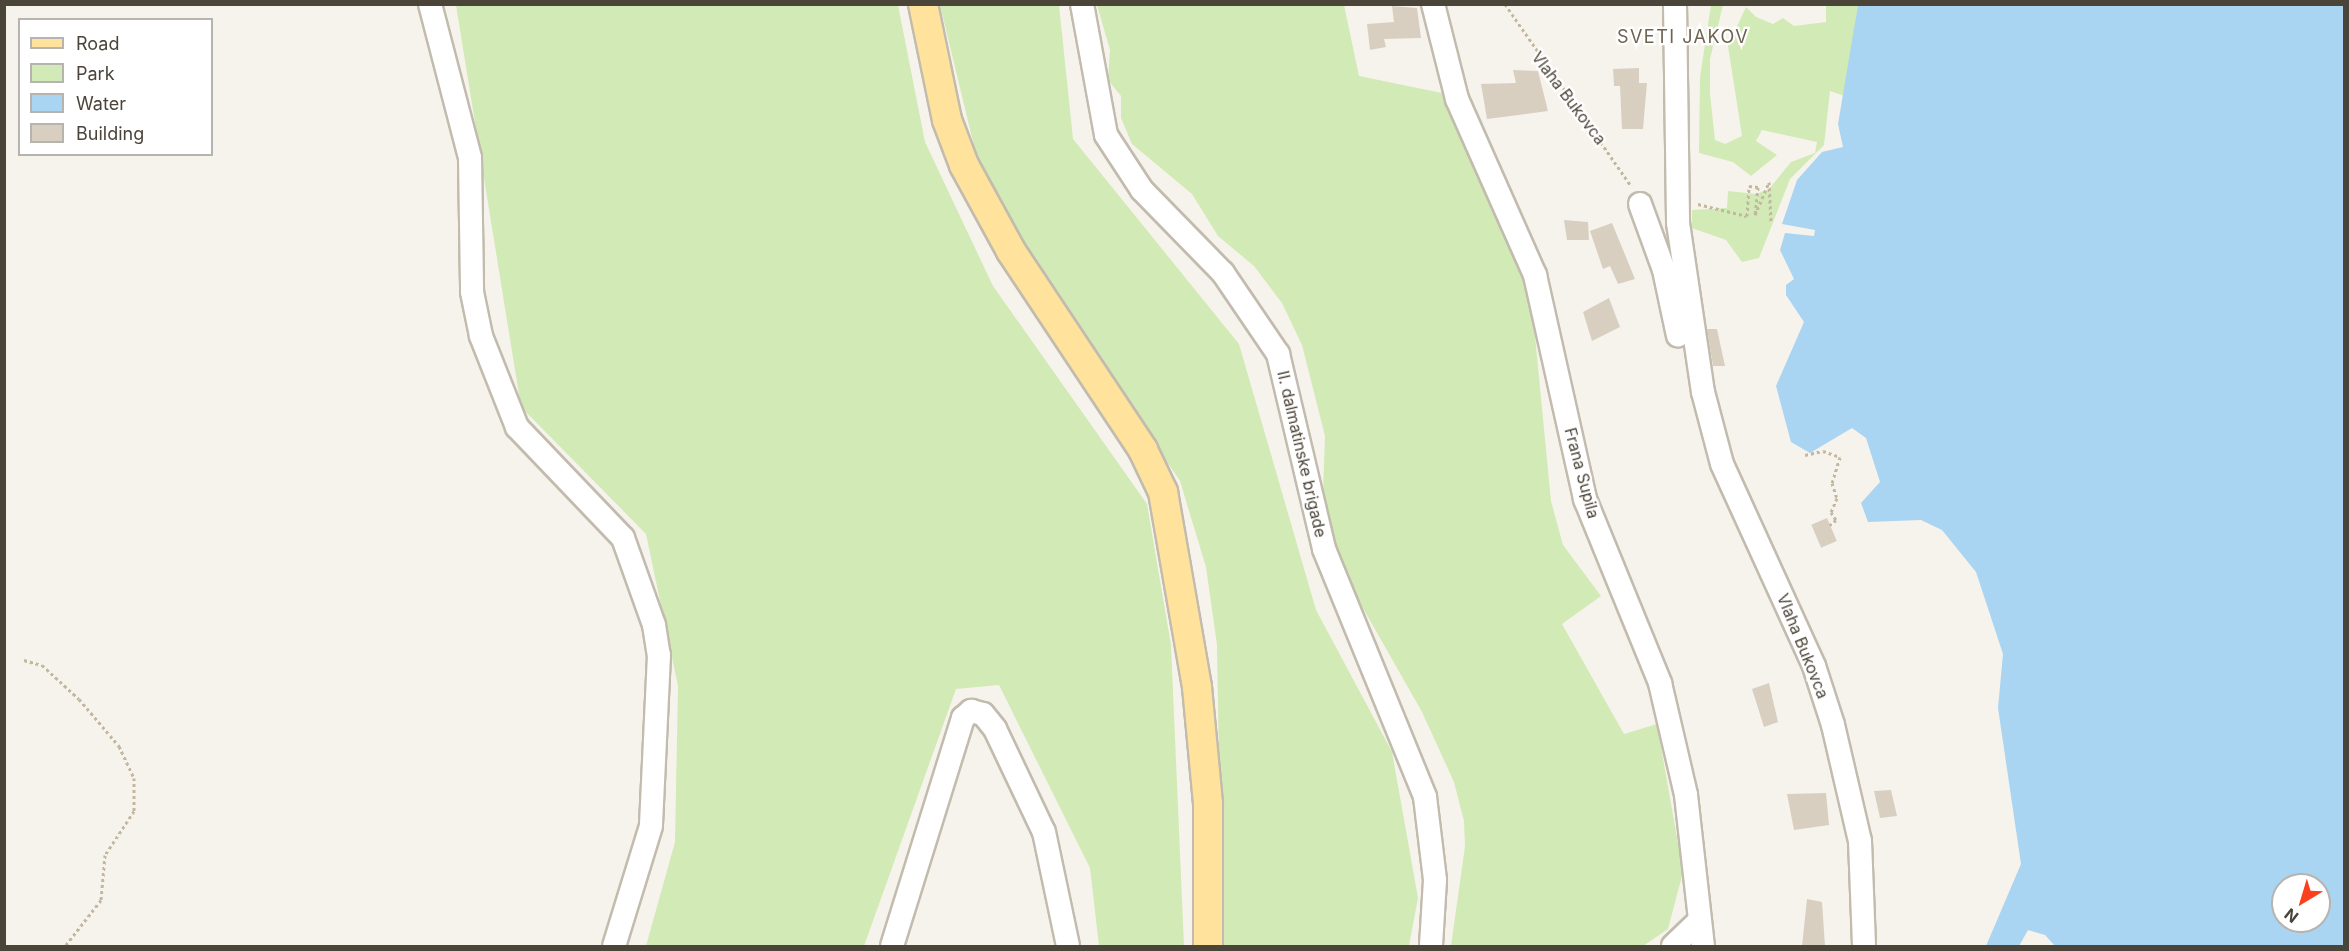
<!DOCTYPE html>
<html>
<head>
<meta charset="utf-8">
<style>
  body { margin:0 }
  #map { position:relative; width:2349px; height:951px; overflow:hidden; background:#f6f3ec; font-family:Inter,sans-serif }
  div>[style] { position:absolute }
  .green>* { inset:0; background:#d2eab5 }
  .water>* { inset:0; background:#a9d4f2 }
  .building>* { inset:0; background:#d8cfc1; transform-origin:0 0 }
  .path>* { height:3px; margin-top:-1.5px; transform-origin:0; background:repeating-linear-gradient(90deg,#c4b79f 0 3px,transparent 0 6px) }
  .roads { filter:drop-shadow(2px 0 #c2bbae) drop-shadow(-2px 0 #c2bbae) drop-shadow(0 2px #c2bbae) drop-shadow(0 -2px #c2bbae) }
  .minor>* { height:22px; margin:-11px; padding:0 11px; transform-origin:11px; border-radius:11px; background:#fff }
  .major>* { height:28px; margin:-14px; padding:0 14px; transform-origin:14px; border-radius:14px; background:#ffe39c }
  span { translate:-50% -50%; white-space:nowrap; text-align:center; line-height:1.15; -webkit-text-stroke:4.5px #fff; paint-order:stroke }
  .street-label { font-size:16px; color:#4b4439 }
  .neighbourhood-label { font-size:18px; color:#6e6250; letter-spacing:1.5px }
  .frame { position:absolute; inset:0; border:6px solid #4b4439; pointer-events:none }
  .legend { position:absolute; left:18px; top:18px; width:195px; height:138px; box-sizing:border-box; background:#fff; border:2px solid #b7b4b0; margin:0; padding:8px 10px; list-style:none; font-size:18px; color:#4b4439 }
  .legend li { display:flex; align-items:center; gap:12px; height:30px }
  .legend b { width:30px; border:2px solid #b7b4b0 }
  .north { position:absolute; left:2271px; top:873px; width:60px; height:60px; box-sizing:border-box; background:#fff; border:2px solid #b7b4b0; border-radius:50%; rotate:218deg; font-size:16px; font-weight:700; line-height:24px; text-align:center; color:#4b4439 }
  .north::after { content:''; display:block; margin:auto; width:21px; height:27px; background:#fc3f1d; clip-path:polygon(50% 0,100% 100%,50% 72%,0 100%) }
</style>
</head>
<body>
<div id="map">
  <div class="green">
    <i style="clip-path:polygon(456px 5px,898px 5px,925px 142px,993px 286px,1147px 504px,1171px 645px,1184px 946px,1099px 946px,1090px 868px,999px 685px,956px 689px,864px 946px,646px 946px,675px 842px,678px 686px,646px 534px,521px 407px)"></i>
    <i style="clip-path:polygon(940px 5px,1059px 5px,1073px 139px,1239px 344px,1316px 610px,1392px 752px,1418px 898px,1409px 946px,1222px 946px,1217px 645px,1206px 567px,1180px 481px,1031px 259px,980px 171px)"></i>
    <i style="clip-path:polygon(1097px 5px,1344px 5px,1359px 76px,1442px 93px,1520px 250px,1534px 326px,1551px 501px,1563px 545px,1601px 596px,1562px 624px,1624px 734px,1657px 724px,1683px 872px,1668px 929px,1643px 946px,1451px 946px,1465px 846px,1464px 821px,1454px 782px,1422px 712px,1330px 550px,1323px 494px,1325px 436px,1302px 345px,1282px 303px,1254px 266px,1218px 236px,1192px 194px,1132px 144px,1121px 118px,1121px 96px,1108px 80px,1110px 50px)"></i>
    <i style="clip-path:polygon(1711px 5px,1723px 5px,1710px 59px,1710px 94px,1715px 140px,1725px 144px,1742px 136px,1728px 46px,1746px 7px,1756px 17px,1773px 24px,1783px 18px,1794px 26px,1826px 22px,1826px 5px,1858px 5px,1845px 96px,1830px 91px,1824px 145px,1790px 179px,1759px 258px,1742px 262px,1726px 240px,1692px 228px,1692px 210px,1727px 208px,1728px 191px,1756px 194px,1769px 189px,1791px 162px,1815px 153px,1817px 142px,1762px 130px,1756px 141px,1777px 155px,1751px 176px,1733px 162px,1699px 153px,1700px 77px)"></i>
  </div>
  <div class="water">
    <i style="clip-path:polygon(evenodd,1858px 5px,2344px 5px,2344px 946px,2055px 946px,2045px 935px,2028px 930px,2019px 946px,1986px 946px,2021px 864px,1998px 708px,2003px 654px,1976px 572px,1942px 530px,1921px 520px,1868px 522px,1861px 503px,1880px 482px,1866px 438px,1852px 428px,1810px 453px,1791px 442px,1776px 386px,1804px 322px,1786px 295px,1786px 285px,1794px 279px,1780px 250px,1785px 233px,1814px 236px,1815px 230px,1782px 224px,1797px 180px,1822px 152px,1843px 147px,1838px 124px,1858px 5px,2283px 885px,2319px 885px,2319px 921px,2283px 921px,2283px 885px)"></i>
  </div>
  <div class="building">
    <i style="clip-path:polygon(1392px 6px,1417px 8px,1421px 38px,1384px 39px,1386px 47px,1370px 50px,1367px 24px,1394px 22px)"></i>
    <i style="clip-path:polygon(1639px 68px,1639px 83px,1647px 83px,1643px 129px,1622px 129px,1620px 86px,1614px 86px,1613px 69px)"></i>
    <i style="clip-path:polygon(1513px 70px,1538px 71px,1548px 111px,1487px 119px,1481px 84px,1516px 83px)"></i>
    <i style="clip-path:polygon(1564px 220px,1588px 222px,1589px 240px,1567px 240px)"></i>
    <i style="clip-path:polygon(1612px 223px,1635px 279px,1618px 284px,1610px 266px,1603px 269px,1590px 231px)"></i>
    <i style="clip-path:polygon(1609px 298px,1620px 327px,1592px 341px,1583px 312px)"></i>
    <i style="clip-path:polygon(1707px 329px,1717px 329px,1725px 366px,1713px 366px)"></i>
    <i style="left:1827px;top:518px;width:25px;height:17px;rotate:67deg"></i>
    <i style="clip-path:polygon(1769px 683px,1778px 722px,1764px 727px,1752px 689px)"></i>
    <i style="clip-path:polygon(1891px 790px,1897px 816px,1880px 818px,1874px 791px)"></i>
    <i style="clip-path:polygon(1826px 793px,1829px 825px,1794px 830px,1787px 794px)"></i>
    <i style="clip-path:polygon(1807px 899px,1822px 902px,1825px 946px,1802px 946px)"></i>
  </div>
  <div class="path">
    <i style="left:1505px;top:4px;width:221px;rotate:55.3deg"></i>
    <i style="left:1698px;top:204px;width:50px;rotate:13.8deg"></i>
    <i style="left:1747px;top:216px;width:30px;rotate:-86deg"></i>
    <i style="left:1749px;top:186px;width:9px;rotate:6deg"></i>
    <i style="left:1758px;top:187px;width:28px;rotate:96deg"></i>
    <i style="left:1755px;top:215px;width:36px;rotate:-67deg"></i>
    <i style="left:1769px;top:182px;width:40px;rotate:87.1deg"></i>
    <i style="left:1805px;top:455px;width:18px;rotate:-13deg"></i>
    <i style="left:1823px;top:451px;width:18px;rotate:19deg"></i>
    <i style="left:1840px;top:457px;width:27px;rotate:107deg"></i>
    <i style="left:1832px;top:483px;width:16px;rotate:72deg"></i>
    <i style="left:1837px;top:498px;width:15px;rotate:113deg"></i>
    <i style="left:1831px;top:512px;width:9px;rotate:58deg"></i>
    <i style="left:1836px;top:520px;width:8px;rotate:140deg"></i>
    <i style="left:24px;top:660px;width:19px;rotate:16deg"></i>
    <i style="left:42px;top:665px;width:50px;rotate:42.6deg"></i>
    <i style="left:79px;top:699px;width:62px;rotate:49.6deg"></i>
    <i style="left:119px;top:746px;width:35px;rotate:65deg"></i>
    <i style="left:134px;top:778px;width:33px;rotate:90deg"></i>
    <i style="left:134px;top:811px;width:53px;rotate:123.4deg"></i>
    <i style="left:105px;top:855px;width:45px;rotate:95.1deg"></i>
    <i style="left:101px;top:900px;width:58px;rotate:128deg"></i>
  </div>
  <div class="roads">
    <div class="minor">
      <i style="left:430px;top:4px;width:159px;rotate:75.4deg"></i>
      <i style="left:470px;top:158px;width:134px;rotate:89.1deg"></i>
      <i style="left:472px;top:292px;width:45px;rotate:78.4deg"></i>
      <i style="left:481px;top:336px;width:98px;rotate:68.4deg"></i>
      <i style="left:517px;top:427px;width:153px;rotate:46.3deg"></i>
      <i style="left:623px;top:538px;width:92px;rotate:70.4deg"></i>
      <i style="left:654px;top:625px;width:30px;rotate:81deg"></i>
      <i style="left:659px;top:655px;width:171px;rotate:92.7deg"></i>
      <i style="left:651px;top:826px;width:126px;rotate:107.1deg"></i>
      <i style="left:1082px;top:4px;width:133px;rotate:79.6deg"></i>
      <i style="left:1106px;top:135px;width:66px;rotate:56.8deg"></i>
      <i style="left:1142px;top:190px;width:116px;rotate:45.7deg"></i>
      <i style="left:1223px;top:273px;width:98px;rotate:55.8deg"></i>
      <i style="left:1278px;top:354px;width:200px;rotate:76.7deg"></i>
      <i style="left:1324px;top:549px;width:268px;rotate:67.8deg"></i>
      <i style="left:1425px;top:797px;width:84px;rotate:83.1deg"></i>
      <i style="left:1435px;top:880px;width:66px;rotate:93.5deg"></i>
      <i style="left:1433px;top:4px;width:98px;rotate:75.8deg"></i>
      <i style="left:1457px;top:99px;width:193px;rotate:66.1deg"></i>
      <i style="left:1535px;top:275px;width:230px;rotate:77.4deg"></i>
      <i style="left:1585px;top:499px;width:199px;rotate:67.8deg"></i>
      <i style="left:1660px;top:683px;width:115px;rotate:76.9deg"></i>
      <i style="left:1686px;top:795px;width:152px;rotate:83.6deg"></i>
      <i style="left:1675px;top:4px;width:219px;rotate:89.2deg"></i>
      <i style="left:1678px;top:223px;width:171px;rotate:81.6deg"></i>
      <i style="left:1703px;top:392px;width:74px;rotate:75.2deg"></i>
      <i style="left:1722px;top:464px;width:222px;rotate:65.5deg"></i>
      <i style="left:1814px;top:666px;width:62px;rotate:72.1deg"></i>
      <i style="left:1833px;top:725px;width:119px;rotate:76.9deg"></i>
      <i style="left:1860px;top:841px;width:105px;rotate:87.8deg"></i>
      <i style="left:1640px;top:204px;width:70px;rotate:70deg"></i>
      <i style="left:1664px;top:270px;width:67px;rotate:78deg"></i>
      <i style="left:892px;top:946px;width:239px;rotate:-72.7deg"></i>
      <i style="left:963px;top:718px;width:11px;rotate:-41deg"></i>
      <i style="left:971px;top:711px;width:12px;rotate:14deg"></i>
      <i style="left:983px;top:714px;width:19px;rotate:51deg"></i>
      <i style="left:995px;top:729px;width:114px;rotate:64.6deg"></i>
      <i style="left:1044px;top:832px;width:116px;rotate:78.1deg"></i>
      <i style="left:1673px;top:946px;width:37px;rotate:-44deg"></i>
    </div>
    <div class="major">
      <i style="left:923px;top:4px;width:118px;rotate:78.3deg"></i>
      <i style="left:947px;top:120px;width:48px;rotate:69.3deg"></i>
      <i style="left:964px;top:165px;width:98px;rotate:61.3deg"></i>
      <i style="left:1011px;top:251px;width:239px;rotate:56.4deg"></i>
      <i style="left:1143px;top:450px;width:47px;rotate:64.5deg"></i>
      <i style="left:1163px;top:492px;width:198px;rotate:80.1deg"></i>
      <i style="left:1197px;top:687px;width:118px;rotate:84.6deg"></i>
      <i style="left:1208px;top:804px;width:142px;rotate:90deg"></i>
    </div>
  </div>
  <div class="street-label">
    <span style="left:1569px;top:98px;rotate:53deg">Vlaha Bukovca</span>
    <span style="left:1302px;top:454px;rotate:77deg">II. dalmatinske brigade</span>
    <span style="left:1582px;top:473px;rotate:75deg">Frana Supila</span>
    <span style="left:1803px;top:646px;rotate:68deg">Vlaha Bukovca</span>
  </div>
  <div class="neighbourhood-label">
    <span style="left:1683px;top:37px">SVETI JAKOV</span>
  </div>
  <div class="frame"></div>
  <ul class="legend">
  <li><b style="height:8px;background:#ffe39c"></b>Road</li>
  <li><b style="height:16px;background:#d2eab5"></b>Park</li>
  <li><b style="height:16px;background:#a9d4f2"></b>Water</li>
  <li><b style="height:16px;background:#d8cfc1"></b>Building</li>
  </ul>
  <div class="north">N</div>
</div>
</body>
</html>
